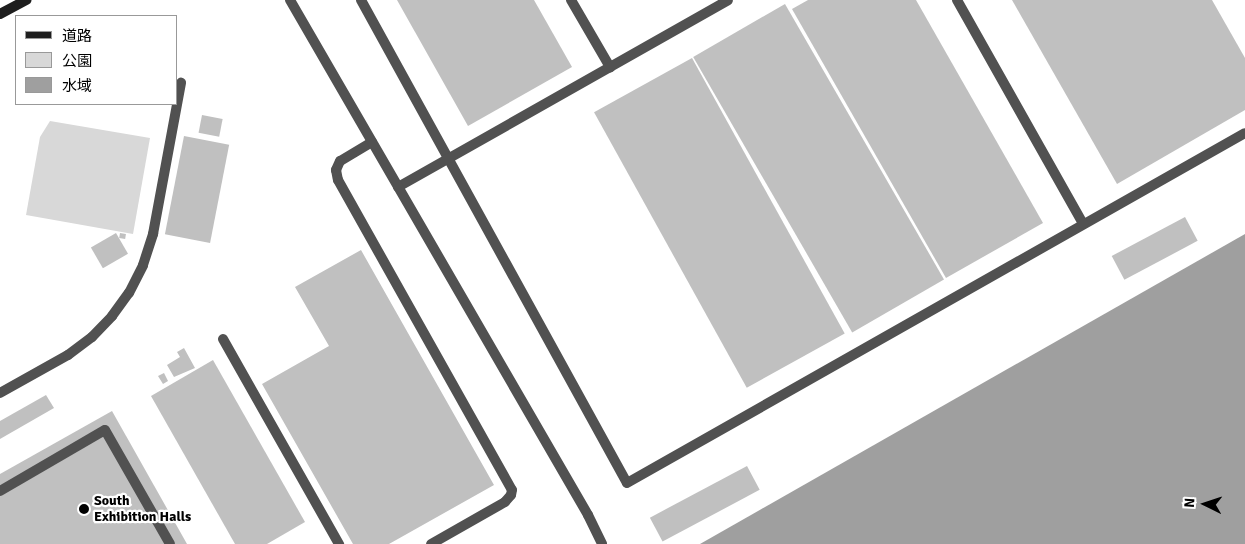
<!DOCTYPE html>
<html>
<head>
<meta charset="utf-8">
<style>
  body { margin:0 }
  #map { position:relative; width:1245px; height:544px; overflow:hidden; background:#fff; font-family:Signika,"Noto Sans JP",sans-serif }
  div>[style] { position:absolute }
  .green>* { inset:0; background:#d8d8d8 }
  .water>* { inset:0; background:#9f9f9f }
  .building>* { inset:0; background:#c0c0c0; transform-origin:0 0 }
  .lane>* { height:10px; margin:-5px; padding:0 5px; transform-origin:5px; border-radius:5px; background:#515151 }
  .street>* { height:10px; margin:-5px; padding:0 5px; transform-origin:5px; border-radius:5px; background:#515151 }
  .secondary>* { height:10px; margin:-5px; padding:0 5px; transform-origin:5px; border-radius:5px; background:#1e1e1e }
  .dots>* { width:14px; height:14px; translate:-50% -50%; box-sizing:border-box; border:2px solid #fff; border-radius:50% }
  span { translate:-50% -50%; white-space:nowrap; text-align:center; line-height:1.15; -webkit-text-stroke:4.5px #fff; paint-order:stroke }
  .poi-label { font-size:14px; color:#000; font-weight:700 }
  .left { translate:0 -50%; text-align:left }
  .legend { position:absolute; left:15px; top:15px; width:162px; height:90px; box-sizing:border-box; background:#fff; border:1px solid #999; margin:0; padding:6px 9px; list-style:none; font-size:15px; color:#000 }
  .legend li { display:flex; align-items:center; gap:10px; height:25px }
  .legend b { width:25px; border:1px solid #999 }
  .north { position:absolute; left:1180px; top:479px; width:50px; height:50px; -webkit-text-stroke:4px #fff; paint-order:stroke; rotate:274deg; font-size:14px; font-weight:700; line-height:20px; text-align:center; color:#000 }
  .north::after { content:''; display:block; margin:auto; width:18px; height:22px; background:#000; clip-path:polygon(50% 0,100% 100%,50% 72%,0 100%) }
</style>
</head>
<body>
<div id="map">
  <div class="green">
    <i style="clip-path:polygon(50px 121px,150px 138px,133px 234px,26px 215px,40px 137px)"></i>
  </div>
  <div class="water">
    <i style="clip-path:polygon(1245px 234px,1245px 544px,700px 544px)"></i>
  </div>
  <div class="building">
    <i style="clip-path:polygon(397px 0,534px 0,572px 67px,468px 126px)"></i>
    <i style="clip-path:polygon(808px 0,916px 0,1043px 223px,946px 278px,792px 9px)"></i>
    <i style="clip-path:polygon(1012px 0,1212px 0,1245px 58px,1245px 110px,1117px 184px)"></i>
    <i style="left:785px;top:4px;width:318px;height:106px;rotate:60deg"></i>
    <i style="left:692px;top:58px;width:315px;height:112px;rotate:61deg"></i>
    <i style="left:202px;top:115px;width:21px;height:18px;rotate:11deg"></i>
    <i style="left:184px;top:136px;width:46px;height:100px;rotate:11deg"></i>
    <i style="left:1185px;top:217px;width:27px;height:83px;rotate:62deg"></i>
    <i style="left:116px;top:233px;width:24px;height:29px;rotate:60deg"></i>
    <i style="left:120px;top:233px;width:6px;height:5px;rotate:9deg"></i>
    <i style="clip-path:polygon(361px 250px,494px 485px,389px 544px,353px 544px,262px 384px,329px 346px,295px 287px)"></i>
    <i style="clip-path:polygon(184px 348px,195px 368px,174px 377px,167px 365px,180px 357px,177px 352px)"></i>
    <i style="clip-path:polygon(213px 360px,305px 522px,267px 544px,235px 544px,151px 396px)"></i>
    <i style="clip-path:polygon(164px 373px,168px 381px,163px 384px,158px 376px)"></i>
    <i style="clip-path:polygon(46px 395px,54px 408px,0 439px,0 421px)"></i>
    <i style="clip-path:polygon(112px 411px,187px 544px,0 544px,0 474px)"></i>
    <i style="left:747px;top:466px;width:27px;height:110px;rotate:62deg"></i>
  </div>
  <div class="lane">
    <i style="left:361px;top:0;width:551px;rotate:61.16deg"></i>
    <i style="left:627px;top:483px;width:710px;rotate:-29.52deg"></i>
    <i style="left:571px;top:0;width:78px;rotate:59.8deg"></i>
    <i style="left:957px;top:0;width:257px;rotate:60.6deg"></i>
    <i style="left:372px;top:142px;width:37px;rotate:149deg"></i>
    <i style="left:340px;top:161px;width:10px;rotate:114deg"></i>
    <i style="left:336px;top:170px;width:10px;rotate:79deg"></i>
    <i style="left:338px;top:180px;width:355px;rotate:60.7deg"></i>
    <i style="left:512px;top:490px;width:5px;rotate:101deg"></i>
    <i style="left:511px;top:495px;width:9px;rotate:131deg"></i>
    <i style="left:505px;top:502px;width:85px;rotate:150.4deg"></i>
    <i style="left:398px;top:187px;width:379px;rotate:-29.5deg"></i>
    <i style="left:223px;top:339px;width:236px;rotate:60.5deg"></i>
    <i style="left:0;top:393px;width:78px;rotate:-29.2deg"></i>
    <i style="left:68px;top:355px;width:30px;rotate:-37deg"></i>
    <i style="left:92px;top:337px;width:29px;rotate:-46deg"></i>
    <i style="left:112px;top:316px;width:29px;rotate:-54deg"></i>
    <i style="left:129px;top:293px;width:31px;rotate:-63deg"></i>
    <i style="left:143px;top:265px;width:33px;rotate:-72deg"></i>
    <i style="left:153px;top:234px;width:154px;rotate:-79.5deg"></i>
    <i style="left:0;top:491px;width:121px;rotate:-30.2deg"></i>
    <i style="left:105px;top:430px;width:131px;rotate:60.3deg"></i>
    <i style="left:588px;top:515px;width:32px;rotate:64deg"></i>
  </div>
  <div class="street">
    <i style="left:290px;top:0;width:595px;rotate:59.94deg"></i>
  </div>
  <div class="secondary">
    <i style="left:0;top:14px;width:30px;rotate:-28deg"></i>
  </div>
  <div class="dots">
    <i style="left:84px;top:509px;background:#000"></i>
  </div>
  <div class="poi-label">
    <span class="left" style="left:94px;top:509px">South<br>Exhibition Halls</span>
  </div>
  <ul class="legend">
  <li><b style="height:6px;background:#1e1e1e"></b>道路</li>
  <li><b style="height:14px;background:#d8d8d8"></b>公園</li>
  <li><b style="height:14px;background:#9f9f9f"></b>水域</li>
  </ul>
  <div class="north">N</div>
</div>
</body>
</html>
